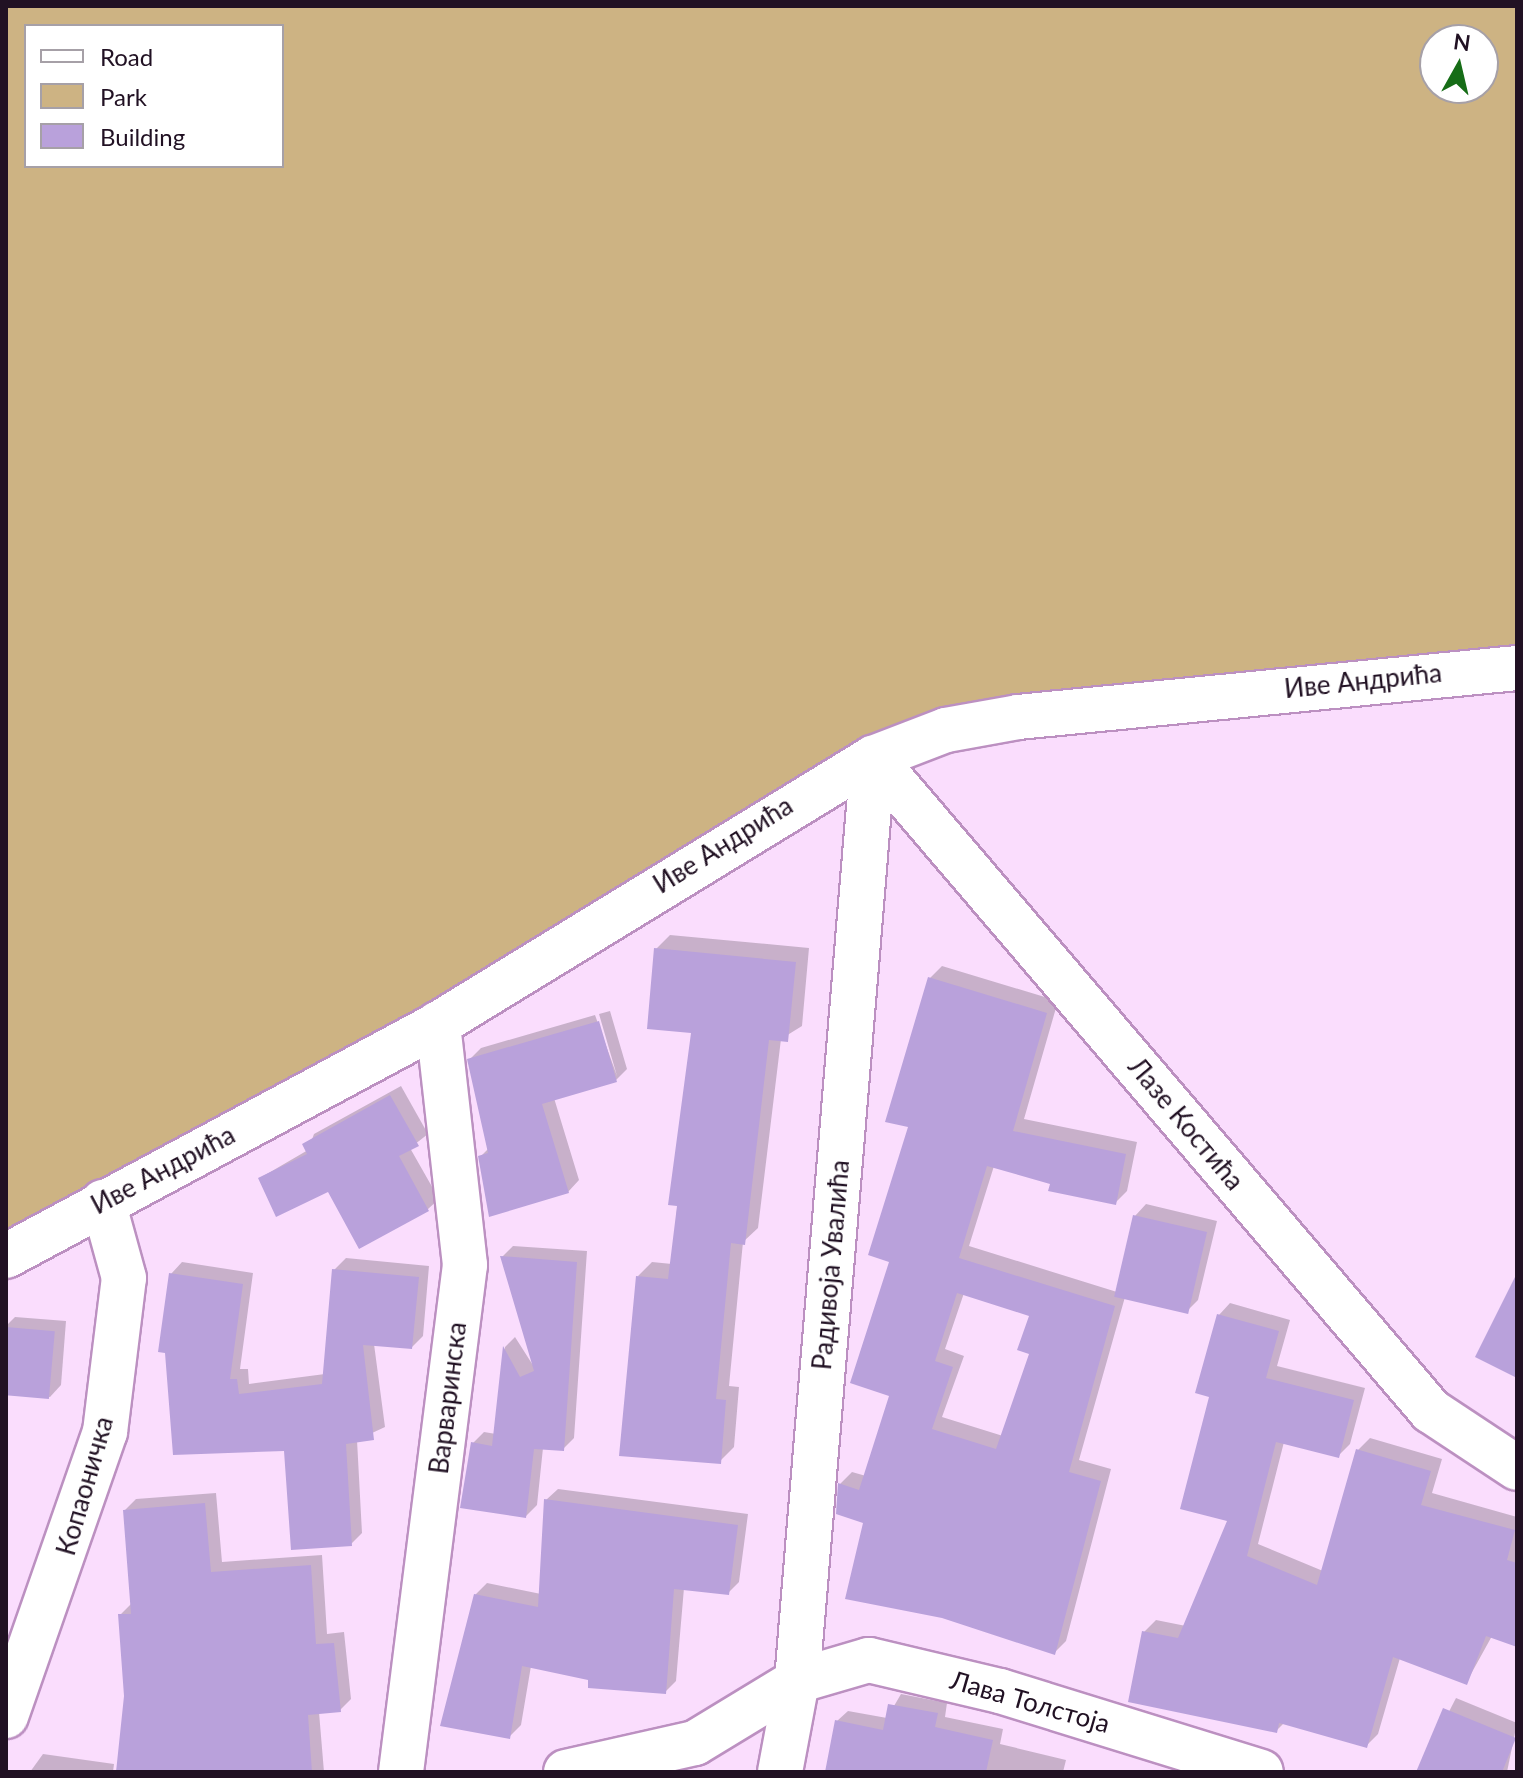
<!DOCTYPE html>
<html>
<head>
<meta charset="utf-8">
<style>
  body { margin:0 }
  #map { position:relative; width:1523px; height:1778px; overflow:hidden; background:#faddfd; font-family:Lato,sans-serif }
  div>[style] { position:absolute }
  .green>* { inset:0; background:#cdb383 }
  .shadow>* { inset:0; background:#0003 }
  .building>* { inset:0; background:#b9a1db; transform-origin:0 0 }
  .roads { filter:drop-shadow(2px 0 #bc90c1) drop-shadow(-2px 0 #bc90c1) drop-shadow(0 2px #bc90c1) drop-shadow(0 -2px #bc90c1) }
  .street>* { height:44px; margin:-22px; padding:0 22px; transform-origin:22px; border-radius:22px; background:#fff }
  .secondary>* { height:44px; margin:-22px; padding:0 22px; transform-origin:22px; border-radius:22px; background:#fff }
  span { translate:-50% -50%; white-space:nowrap; text-align:center; line-height:1.15; -webkit-text-stroke:6px #fff; paint-order:stroke }
  .street-label { font-size:26px; color:#211123 }
  .frame { position:absolute; inset:0; border:8px solid #211123; pointer-events:none }
  .legend { position:absolute; left:24px; top:24px; width:260px; height:144px; box-sizing:border-box; background:#fff; border:2px solid #a6a0a7; margin:0; padding:10px 14px; list-style:none; font-size:24px; color:#211123 }
  .legend li { display:flex; align-items:center; gap:16px; height:40px }
  .legend b { width:40px; border:2px solid #a6a0a7 }
  .north { position:absolute; left:1419px; top:24px; width:80px; height:80px; box-sizing:border-box; background:#fff; border:2px solid #a6a0a7; border-radius:50%; rotate:8deg; font-size:22px; font-weight:700; line-height:32px; text-align:center; color:#211123 }
  .north::after { content:''; display:block; margin:auto; width:28px; height:36px; background:#166d17; clip-path:polygon(50% 0,100% 100%,50% 72%,0 100%) }
</style>
</head>
<body>
<div id="map">
  <div class="green">
    <i style="clip-path:polygon(evenodd,6px 6px,1517px 6px,1517px 668px,946px 730px,6px 1256px,6px 6px,26px 26px,282px 26px,282px 166px,26px 166px,26px 26px,6px 6px,1435px 40px,1483px 40px,1483px 88px,1435px 88px,1435px 40px)"></i>
  </div>
  <div class="shadow">
    <i style="clip-path:polygon(670px 935px,809px 948px,802px 1026px,781px 1039px,758px 1228px,743px 1242px,729px 1386px,739px 1387px,734px 1447px,720px 1461px,638px 1276px,652px 1262px,672px 1264px,693px 1032px,656px 949px)"></i>
    <i style="clip-path:polygon(evenodd,942px 966px,1058px 1001px,1024px 1119px,1137px 1142px,1127px 1191px,1115px 1203px,994px 1166px,969px 1246px,1117px 1292px,1135px 1216px,1146px 1204px,1217px 1221px,1198px 1300px,1187px 1311px,1125px 1297px,1079px 1460px,1111px 1469px,1066px 1641px,1054px 1653px,865px 1521px,838px 1512px,840px 1484px,852px 1472px,866px 1476px,891px 1395px,891px 1260px,930px 978px,942px 966px,964px 1293px,1031px 1315px,1032px 1353px,1003px 1436px,942px 1417px,964px 1356px,945px 1349px,964px 1293px)"></i>
    <i style="clip-path:polygon(610px 1011px,627px 1069px,616px 1080px,554px 1098px,579px 1180px,568px 1192px,480px 1157px,489px 1148px,469px 1060px,481px 1048px,595px 1015px,617px 1076px,599px 1014px)"></i>
    <i style="clip-path:polygon(401px 1086px,428px 1134px,410px 1148px,439px 1199px,428px 1209px,360px 1246px,329px 1190px,260px 1178px,308px 1150px,314px 1134px)"></i>
    <i style="clip-path:polygon(513px 1246px,587px 1251px,574px 1438px,563px 1449px,543px 1448px,537px 1505px,526px 1516px,473px 1443px,484px 1432px,496px 1434px,505px 1347px,515px 1337px,536px 1370px,502px 1257px)"></i>
    <i style="clip-path:polygon(346px 1258px,429px 1266px,423px 1336px,412px 1347px,374px 1344px,385px 1427px,357px 1440px,362px 1533px,351px 1544px,286px 1449px,174px 1452px,171px 1274px,182px 1262px,253px 1273px,240px 1369px,248px 1369px,249px 1384px,325px 1374px,334px 1270px)"></i>
    <i style="clip-path:polygon(1230px 1303px,1290px 1320px,1277px 1366px,1365px 1388px,1350px 1444px,1339px 1455px,1284px 1442px,1258px 1544px,1323px 1571px,1358px 1450px,1370px 1438px,1442px 1459px,1432px 1493px,1517px 1517px,1517px 1645px,1492px 1636px,1466px 1683px,1400px 1658px,1378px 1734px,1366px 1746px,1285px 1722px,1276px 1731px,1144px 1632px,1156px 1620px,1186px 1626px,1229px 1520px,1211px 1396px,1219px 1315px)"></i>
    <i style="clip-path:polygon(15px 1317px,66px 1321px,61px 1385px,50px 1397px,6px 1393px,6px 1326px)"></i>
    <i style="clip-path:polygon(558px 1489px,748px 1514px,739px 1582px,728px 1593px,684px 1588px,676px 1681px,665px 1692px,531px 1666px,521px 1725px,509px 1737px,475px 1595px,487px 1583px,541px 1594px,546px 1500px)"></i>
    <i style="clip-path:polygon(216px 1493px,222px 1562px,322px 1555px,327px 1634px,344px 1632px,351px 1699px,340px 1710px,319px 1712px,324px 1772px,118px 1772px,126px 1696px,120px 1615px,132px 1603px,125px 1510px,136px 1499px)"></i>
    <i style="clip-path:polygon(901px 1694px,947px 1703px,945px 1717px,1003px 1729px,1000px 1744px,1066px 1760px,1063px 1772px,828px 1772px,837px 1721px,848px 1711px,887px 1718px)"></i>
    <i style="clip-path:polygon(1456px 1698px,1517px 1723px,1507px 1772px,1418px 1772px)"></i>
    <i style="clip-path:polygon(43px 1754px,114px 1764px,113px 1772px,30px 1772px)"></i>
  </div>
  <div class="building">
    <i style="clip-path:polygon(654px 948px,796px 962px,788px 1042px,769px 1040px,745px 1245px,731px 1243px,716px 1399px,726px 1400px,721px 1464px,619px 1456px,636px 1276px,668px 1279px,677px 1206px,668px 1205px,691px 1033px,647px 1029px)"></i>
    <i style="clip-path:polygon(evenodd,928px 977px,1047px 1013px,1013px 1131px,1126px 1154px,1116px 1205px,1048px 1191px,1050px 1184px,987px 1166px,959px 1258px,1115px 1306px,1069px 1472px,1101px 1481px,1055px 1655px,942px 1618px,845px 1599px,863px 1523px,836px 1514px,838px 1483px,859px 1490px,889px 1396px,850px 1383px,889px 1262px,868px 1255px,908px 1127px,885px 1122px,928px 977px,957px 1293px,1029px 1316px,1017px 1350px,1029px 1354px,996px 1449px,932px 1429px,953px 1367px,935px 1361px,957px 1293px)"></i>
    <i style="clip-path:polygon(599px 1021px,617px 1082px,542px 1104px,569px 1193px,489px 1217px,478px 1156px,488px 1153px,467px 1059px)"></i>
    <i style="clip-path:polygon(390px 1095px,419px 1146px,399px 1156px,429px 1211px,359px 1249px,328px 1192px,276px 1217px,258px 1178px,307px 1154px,302px 1144px)"></i>
    <i style="left:1133px;top:1215px;width:76px;height:84px;rotate:13deg"></i>
    <i style="clip-path:polygon(500px 1256px,577px 1262px,564px 1451px,534px 1449px,526px 1518px,460px 1508px,471px 1442px,492px 1446px,503px 1346px,520px 1377px,534px 1371px)"></i>
    <i style="clip-path:polygon(332px 1269px,419px 1277px,412px 1349px,363px 1345px,374px 1440px,346px 1444px,352px 1546px,291px 1550px,284px 1451px,173px 1455px,165px 1353px,158px 1352px,169px 1273px,243px 1284px,230px 1379px,237px 1379px,239px 1394px,322px 1384px)"></i>
    <i style="clip-path:polygon(1517px 1273px,1517px 1378px,1475px 1357px)"></i>
    <i style="clip-path:polygon(1217px 1314px,1279px 1331px,1266px 1378px,1354px 1400px,1339px 1458px,1276px 1442px,1247px 1556px,1317px 1585px,1356px 1449px,1431px 1471px,1421px 1505px,1515px 1530px,1507px 1560px,1517px 1563px,1517px 1647px,1486px 1636px,1467px 1685px,1393px 1657px,1367px 1748px,1279px 1723px,1277px 1733px,1128px 1702px,1142px 1631px,1178px 1638px,1227px 1521px,1180px 1509px,1209px 1397px,1195px 1393px)"></i>
    <i style="left:6px;top:1327px;width:49px;height:68px;rotate:5deg"></i>
    <i style="clip-path:polygon(544px 1499px,738px 1525px,729px 1595px,674px 1589px,666px 1694px,588px 1688px,588px 1680px,522px 1666px,510px 1739px,440px 1726px,474px 1594px,538px 1607px)"></i>
    <i style="clip-path:polygon(205px 1503px,211px 1572px,311px 1565px,316px 1644px,334px 1643px,341px 1712px,308px 1715px,312px 1772px,116px 1772px,124px 1696px,118px 1614px,131px 1614px,123px 1510px)"></i>
    <i style="clip-path:polygon(888px 1704px,938px 1713px,935px 1727px,993px 1740px,986px 1772px,825px 1772px,835px 1720px,883px 1730px)"></i>
    <i style="clip-path:polygon(1443px 1708px,1516px 1738px,1502px 1772px,1416px 1772px)"></i>
  </div>
  <div class="roads">
    <div class="street">
      <i style="left:873px;top:758px;width:859px;rotate:49.49deg"></i>
      <i style="left:1431px;top:1411px;width:103px;rotate:33.5deg"></i>
      <i style="left:6px;top:1716px;width:301px;rotate:-70.8deg"></i>
      <i style="left:105px;top:1432px;width:155px;rotate:-83deg"></i>
      <i style="left:124px;top:1278px;width:79px;rotate:-105.4deg"></i>
      <i style="left:401px;top:1772px;width:511px;rotate:-82.81deg"></i>
      <i style="left:465px;top:1265px;width:243px;rotate:-96.4deg"></i>
      <i style="left:566px;top:1772px;width:132px;rotate:-12.7deg"></i>
      <i style="left:695px;top:1743px;width:119px;rotate:-31.3deg"></i>
      <i style="left:797px;top:1681px;width:75px;rotate:-16.3deg"></i>
      <i style="left:869px;top:1660px;width:135px;rotate:13.3deg"></i>
      <i style="left:1000px;top:1691px;width:273px;rotate:17.2deg"></i>
      <i style="left:780px;top:1772px;width:93px;rotate:-79.4deg"></i>
      <i style="left:797px;top:1681px;width:926px;rotate:-85.29deg"></i>
    </div>
    <div class="secondary">
      <i style="left:6px;top:1256px;width:490px;rotate:-28.2deg"></i>
      <i style="left:438px;top:1024px;width:510px;rotate:-31.45deg"></i>
      <i style="left:873px;top:758px;width:78px;rotate:-21deg"></i>
      <i style="left:946px;top:730px;width:73px;rotate:-10.2deg"></i>
      <i style="left:1018px;top:717px;width:501px;rotate:-5.61deg"></i>
    </div>
  </div>
  <div class="street-label">
    <span style="left:1363px;top:681px;rotate:-6deg">Иве Андрића</span>
    <span style="left:723px;top:845px;rotate:-32deg">Иве Андрића</span>
    <span style="left:1186px;top:1124px;rotate:50deg">Лазе Костића</span>
    <span style="left:163px;top:1170px;rotate:-28deg">Иве Андрића</span>
    <span style="left:831px;top:1265px;rotate:-85deg">Радивоја Увалића</span>
    <span style="left:448px;top:1398px;rotate:-83deg">Варваринска</span>
    <span style="left:85px;top:1486px;rotate:-74deg">Копаоничка</span>
    <span style="left:1030px;top:1702px;rotate:16deg">Лава Толстоја</span>
  </div>
  <div class="frame"></div>
  <ul class="legend">
  <li><b style="height:10px;background:#fff"></b>Road</li>
  <li><b style="height:22px;background:#cdb383"></b>Park</li>
  <li><b style="height:22px;background:#b9a1db"></b>Building</li>
  </ul>
  <div class="north">N</div>
</div>
</body>
</html>
